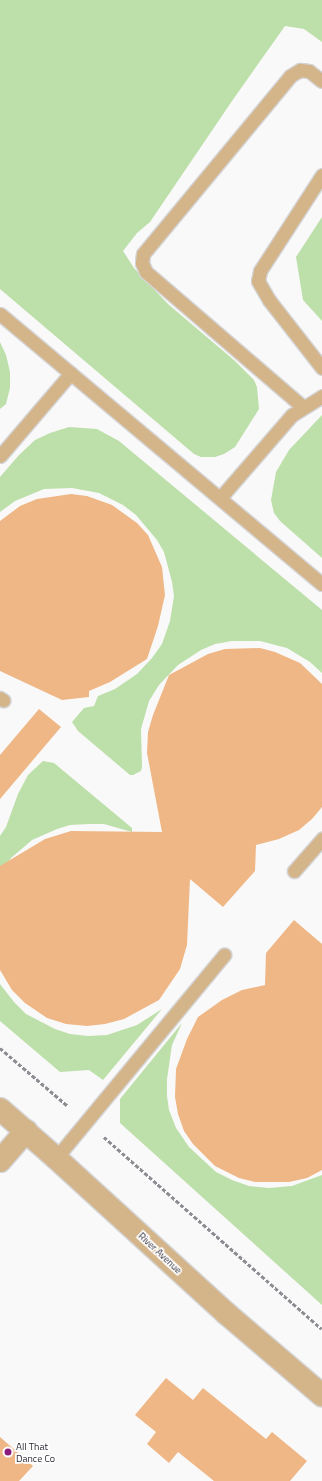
<!DOCTYPE html>
<html>
<head>
<meta charset="utf-8">
<style>
  body { margin:0 }
  #map { position:relative; width:322px; height:1481px; overflow:hidden; background:#f9f9f9; font-family:"Titillium Web",sans-serif }
  div>[style] { position:absolute }
  .green>* { inset:0; background:#bddfa9 }
  .building>* { inset:0; background:#efb786 }
  .path>* { height:2.5px; margin-top:-1.25px; transform-origin:0; background:repeating-linear-gradient(90deg,#8e8c93 0 4px,transparent 0 6px) }
  .roads { filter:drop-shadow(1px 0 #d4d4d6) drop-shadow(-1px 0 #d4d4d6) drop-shadow(0 1px #d4d4d6) drop-shadow(0 -1px #d4d4d6) }
  .service>* { height:13px; margin:-6.5px; padding:0 6.5px; transform-origin:6.5px; border-radius:6.5px; background:#d4b489 }
  .minor>* { height:22px; margin:-11px; padding:0 11px; transform-origin:11px; border-radius:11px; background:#d4b489 }
  .tertiary>* { height:22px; margin:-11px; padding:0 11px; transform-origin:11px; border-radius:11px; background:#d4b489 }
  .dots>* { width:11px; height:11px; translate:-50% -50%; box-sizing:border-box; border:2px solid #fff; border-radius:50% }
  span { translate:-50% -50%; white-space:nowrap; text-align:center; line-height:1.15; -webkit-text-stroke:3.5px #fff; paint-order:stroke }
  .street-label { font-size:10px; color:#2c2936 }
  .poi-label { font-size:10px; color:#2c2936 }
  .left { translate:0 -50%; text-align:left }
</style>
</head>
<body>
<div id="map">
  <div class="green">
    <i style="clip-path:polygon(0 0,322px 0,322px 42px,304px 29px,285px 26px,232px 101px,150px 222px,137px 233px,123px 251px,134px 268px,168px 304px,235px 361px,254px 380px,257px 387px,259px 409px,235px 447px,224px 454px,215px 457px,201px 457px,194px 454px,0 289px)"></i>
    <i style="clip-path:polygon(322px 217px,322px 321px,303px 300px,296px 257px)"></i>
    <i style="clip-path:polygon(0 342px,6px 355px,10px 372px,10px 388px,6px 404px,0 409px)"></i>
    <i style="clip-path:polygon(322px 415px,322px 558px,280px 521px,274px 513px,271px 500px,276px 472px,289px 450px)"></i>
    <i style="clip-path:polygon(69px 427px,97px 429px,119px 441px,322px 610px,322px 673px,310px 662px,287px 648px,260px 641px,232px 641px,215px 644px,201px 650px,178px 665px,159px 685px,149px 701px,141px 729px,142px 767px,141px 771px,133px 775px,130px 775px,78px 731px,72px 722px,84px 708px,94px 706px,98px 696px,115px 689px,137px 674px,152px 658px,162px 644px,170px 621px,174px 596px,172px 582px,164px 552px,157px 540px,136px 515px,123px 505px,99px 493px,72px 488px,44px 489px,15px 501px,0 512px,0 477px,19px 455px,35px 440px,50px 433px)"></i>
    <i style="clip-path:polygon(43px 761px,54px 763px,132px 828px,132px 832px,104px 824px,89px 824px,70px 825px,57px 829px,32px 840px,11px 858px,0 874px,0 836px,6px 827px,18px 794px,28px 775px)"></i>
    <i style="clip-path:polygon(0 984px,14px 1002px,26px 1014px,55px 1029px,70px 1034px,88px 1036px,107px 1035px,137px 1025px,162px 1009px,103px 1080px,89px 1070px,60px 1072px,0 1021px)"></i>
    <i style="clip-path:polygon(182px 1023px,172px 1045px,167px 1079px,167px 1096px,169px 1110px,176px 1128px,189px 1147px,216px 1172px,232px 1180px,249px 1186px,269px 1188px,292px 1186px,322px 1175px,322px 1305px,120px 1123px,120px 1099px)"></i>
  </div>
  <div class="building">
    <i style="clip-path:polygon(71px 494px,87px 496px,112px 505px,137px 523px,148px 535px,162px 567px,165px 595px,158px 626px,147px 659px,110px 682px,89px 691px,89px 697px,62px 700px,0 671px,0 521px,20px 506px,37px 499px)"></i>
    <i style="clip-path:polygon(260px 648px,275px 652px,300px 663px,322px 684px,322px 807px,312px 819px,299px 830px,279px 839px,256px 845px,255px 871px,223px 907px,190px 879px,187px 945px,180px 969px,159px 1000px,124px 1019px,105px 1024px,87px 1026px,66px 1024px,47px 1018px,25px 1003px,12px 990px,0 970px,0 866px,45px 839px,71px 831px,162px 832px,147px 753px,148px 732px,153px 715px,169px 675px,208px 654px,225px 649px)"></i>
    <i style="clip-path:polygon(39px 709px,61px 727px,0 799px,0 755px)"></i>
    <i style="clip-path:polygon(294px 920px,322px 944px,322px 1170px,307px 1178px,289px 1182px,255px 1182px,239px 1178px,215px 1166px,193px 1144px,184px 1131px,178px 1114px,175px 1097px,176px 1069px,187px 1039px,198px 1017px,222px 1000px,242px 990px,265px 985px,266px 953px)"></i>
    <i style="clip-path:polygon(166px 1378px,193px 1400px,203px 1388px,266px 1439px,272px 1432px,307px 1461px,290px 1481px,214px 1481px,178px 1452px,169px 1463px,147px 1444px,156px 1432px,135px 1415px)"></i>
    <i style="clip-path:polygon(0 1437px,33px 1466px,19px 1481px,0 1481px)"></i>
  </div>
  <div class="path">
    <i style="left:0;top:1048px;width:89px;rotate:40.5deg"></i>
    <i style="left:104px;top:1137px;width:290px;rotate:41.4deg"></i>
  </div>
  <div class="roads">
    <div class="service">
      <i style="left:322px;top:175px;width:114px;rotate:122.9deg"></i>
      <i style="left:260px;top:271px;width:10px;rotate:101deg"></i>
      <i style="left:258px;top:281px;width:22px;rotate:60deg"></i>
      <i style="left:269px;top:300px;width:86px;rotate:52.1deg"></i>
      <i style="left:0;top:314px;width:420px;rotate:40deg"></i>
      <i style="left:303px;top:407px;width:207px;rotate:-139.3deg"></i>
      <i style="left:146px;top:272px;width:10px;rotate:-114deg"></i>
      <i style="left:142px;top:263px;width:9px;rotate:-84deg"></i>
      <i style="left:143px;top:254px;width:231px;rotate:-50.4deg"></i>
      <i style="left:290px;top:76px;width:12px;rotate:-31deg"></i>
      <i style="left:300px;top:70px;width:9px;rotate:6deg"></i>
      <i style="left:309px;top:71px;width:16px;rotate:38deg"></i>
      <i style="left:0;top:456px;width:109px;rotate:-49.5deg"></i>
      <i style="left:220px;top:498px;width:110px;rotate:-49.1deg"></i>
      <i style="left:292px;top:415px;width:36px;rotate:-32deg"></i>
      <i style="left:0;top:698px;width:4px;rotate:34deg"></i>
      <i style="left:294px;top:871px;width:43px;rotate:-48.8deg"></i>
      <i style="left:56px;top:1158px;width:264px;rotate:-50.4deg"></i>
    </div>
    <div class="minor">
      <i style="left:0;top:1161px;width:40px;rotate:-49deg"></i>
    </div>
    <div class="tertiary">
      <i style="left:0;top:1109px;width:74px;rotate:41.2deg"></i>
      <i style="left:56px;top:1158px;width:231px;rotate:42.4deg"></i>
      <i style="left:227px;top:1314px;width:125px;rotate:40.5deg"></i>
    </div>
  </div>
  <div class="dots">
    <i style="left:8px;top:1452px;background:#8b1b7f"></i>
  </div>
  <div class="street-label">
    <span style="left:160px;top:1253px;rotate:43deg">River Avenue</span>
  </div>
  <div class="poi-label">
    <span class="left" style="left:16px;top:1452px">All That<br>Dance Co</span>
  </div>
</div>
</body>
</html>
